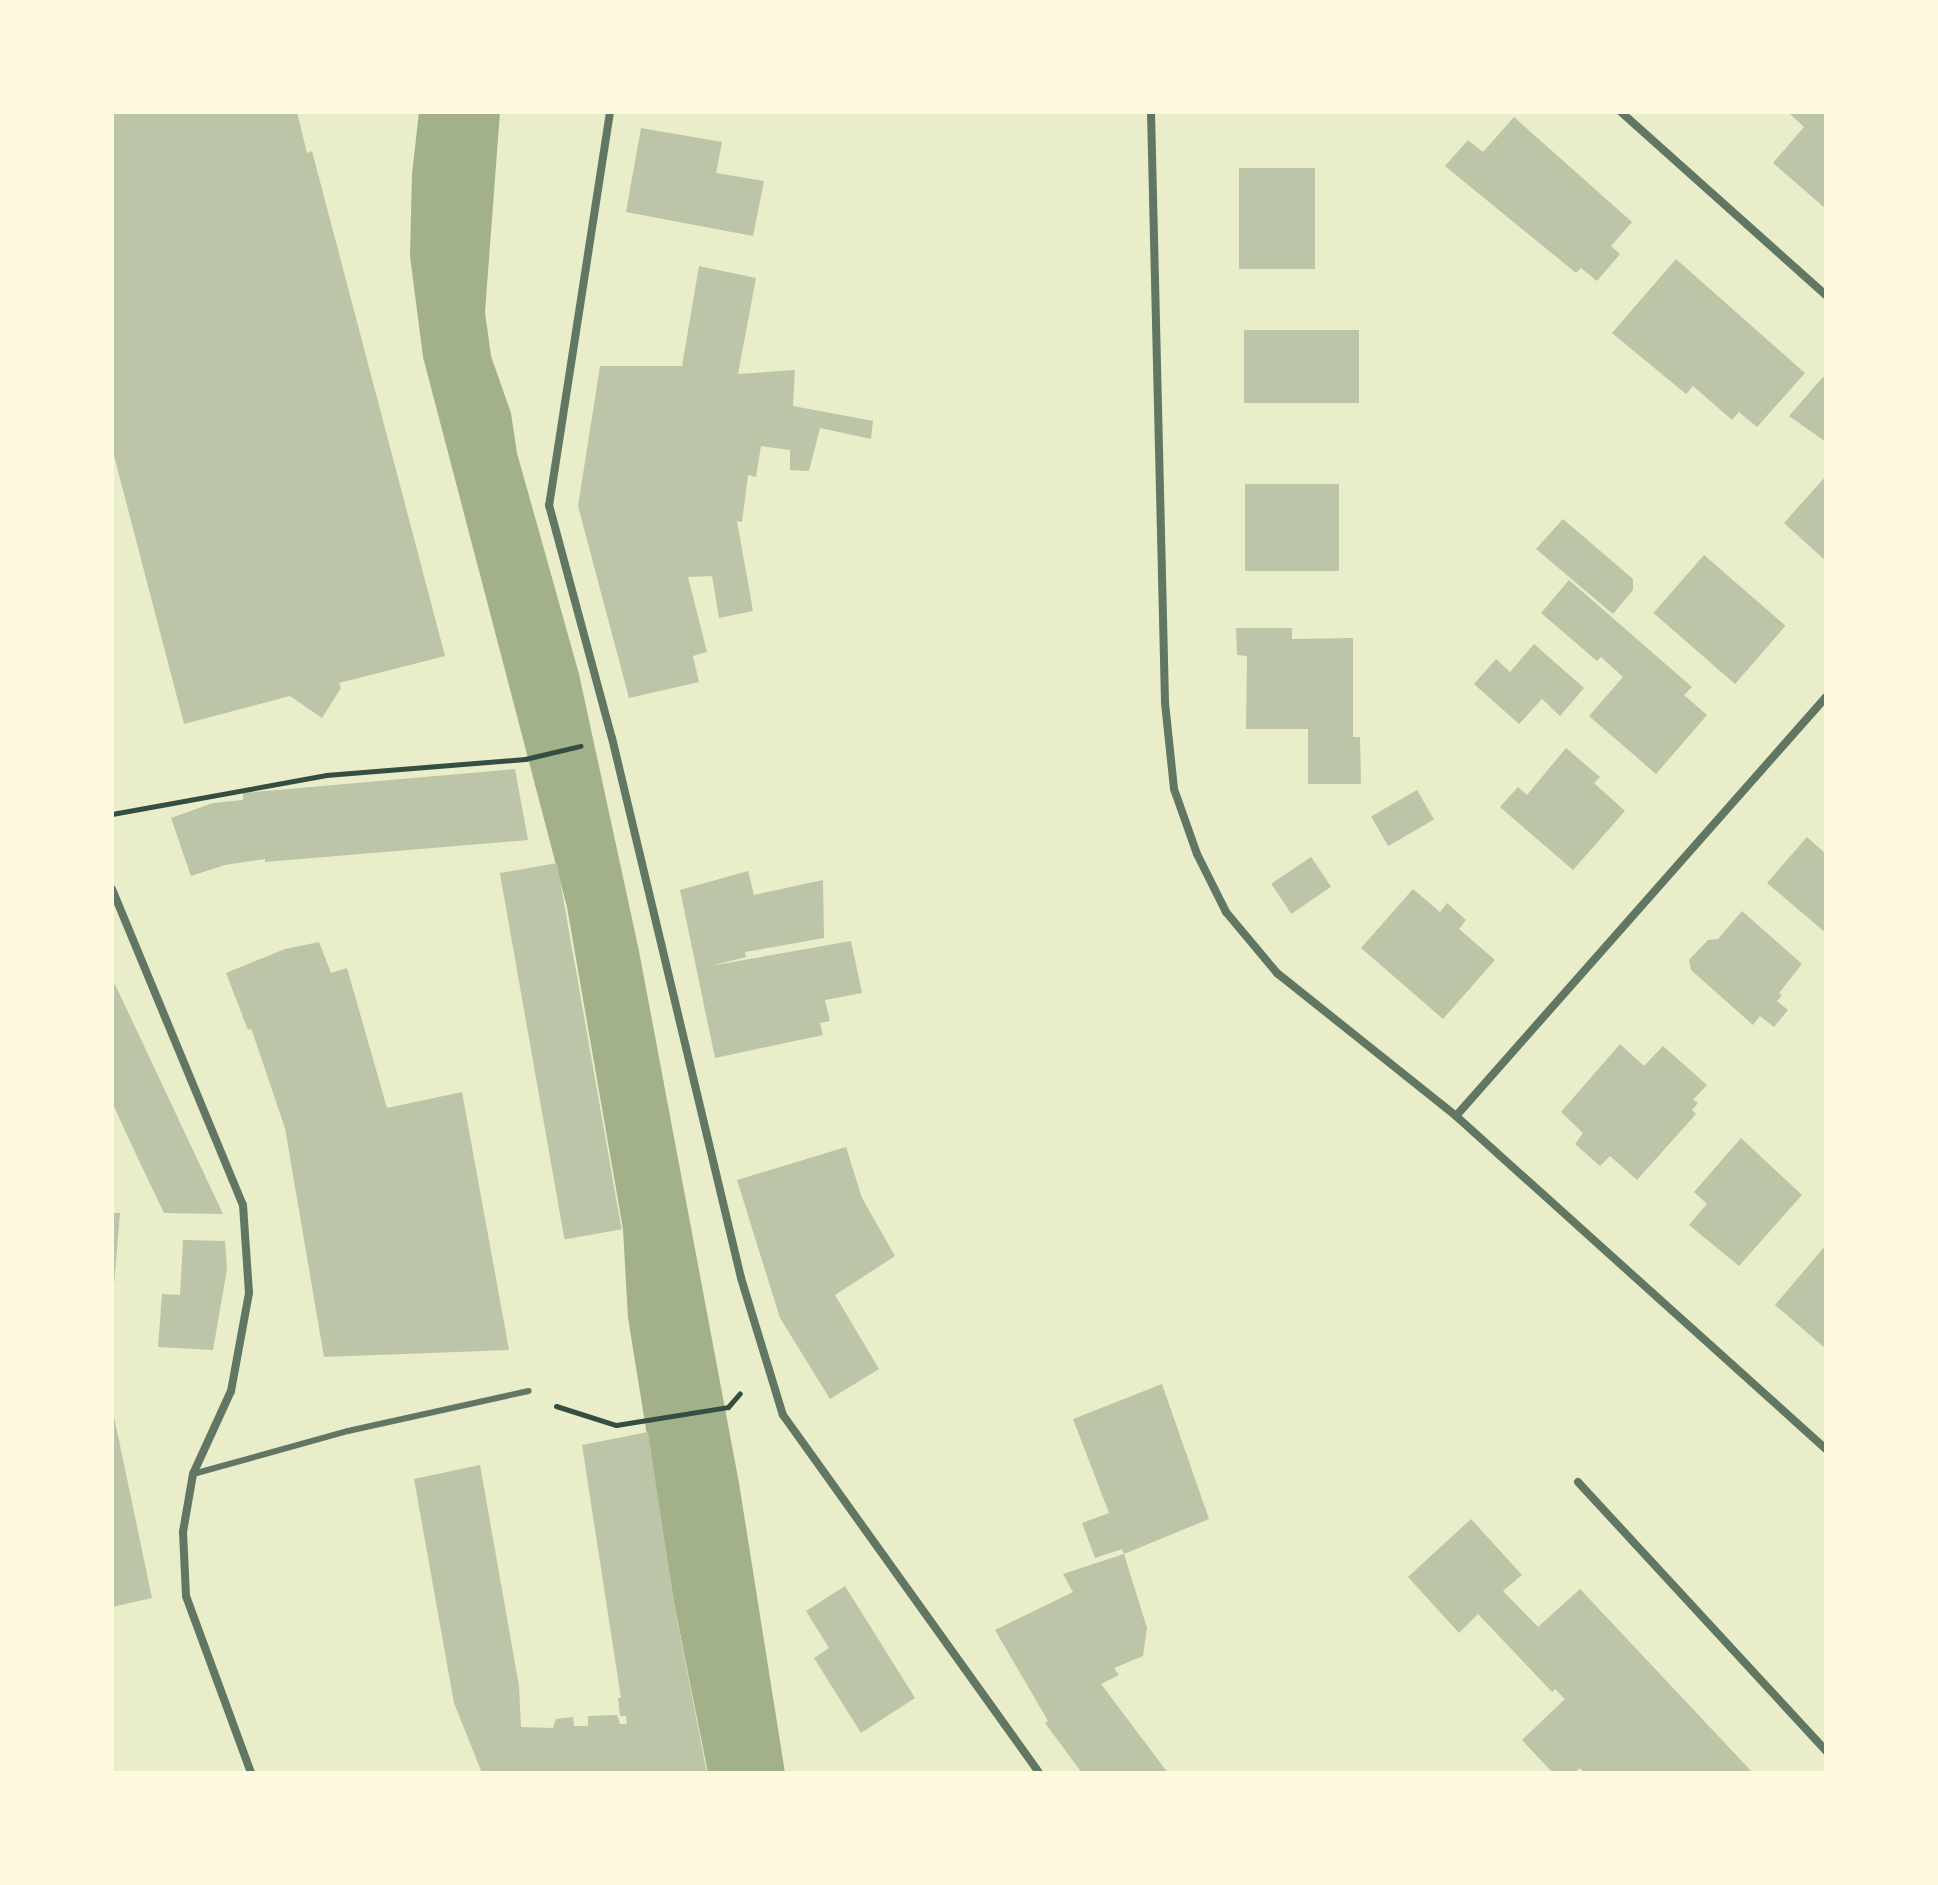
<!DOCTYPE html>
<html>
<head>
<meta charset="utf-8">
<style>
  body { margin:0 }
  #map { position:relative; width:1938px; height:1885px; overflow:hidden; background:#e9edc9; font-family:Commissioner,sans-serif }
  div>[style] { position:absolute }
  .water>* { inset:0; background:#a3b18a }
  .building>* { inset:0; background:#bcc5a7; transform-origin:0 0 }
  .path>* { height:5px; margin:-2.5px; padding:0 2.5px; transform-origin:2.5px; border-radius:2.5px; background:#344e41 }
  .service>* { height:6px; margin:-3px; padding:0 3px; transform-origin:3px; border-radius:3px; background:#617663 }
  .minor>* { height:8px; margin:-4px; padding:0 4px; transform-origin:4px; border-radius:4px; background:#617663 }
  span { translate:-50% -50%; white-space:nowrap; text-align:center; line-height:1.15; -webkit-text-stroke:8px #fefae0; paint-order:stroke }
  .frame { position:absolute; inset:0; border:114px solid #fefae0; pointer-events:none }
</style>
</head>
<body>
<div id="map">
  <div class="water">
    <i style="clip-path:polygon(419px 112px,500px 112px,485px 312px,491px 356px,511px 413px,517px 453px,579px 674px,639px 951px,739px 1483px,785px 1773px,708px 1773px,675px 1608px,628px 1318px,623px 1229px,567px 907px,423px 357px,410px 256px,412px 174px)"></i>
  </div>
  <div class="building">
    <i style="clip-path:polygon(112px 112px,297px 112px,307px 153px,312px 151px,445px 656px,339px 683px,341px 688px,322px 718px,290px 696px,184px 724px,112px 448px)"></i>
    <i style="clip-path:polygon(1788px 112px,1826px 112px,1826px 209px,1773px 163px,1804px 127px)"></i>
    <i style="clip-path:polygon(1514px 117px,1632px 222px,1611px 246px,1620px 254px,1597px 281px,1581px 268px,1576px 273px,1445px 166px,1468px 140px,1483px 152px)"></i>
    <i style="clip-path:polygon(641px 128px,722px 142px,716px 173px,764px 181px,753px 236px,626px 212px)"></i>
    <i style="left:1239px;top:168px;width:76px;height:101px"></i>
    <i style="clip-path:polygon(1676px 259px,1805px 373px,1757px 427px,1739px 412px,1732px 420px,1693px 386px,1686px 394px,1612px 333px)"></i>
    <i style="clip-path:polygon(699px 266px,756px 278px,738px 374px,795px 370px,793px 406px,873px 421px,871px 439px,820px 428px,809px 471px,790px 470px,790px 450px,761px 446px,756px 477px,748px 475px,742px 522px,737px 521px,753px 611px,719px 618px,712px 576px,688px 577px,707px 652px,693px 656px,699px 682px,629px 698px,578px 506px,600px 366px,682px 366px)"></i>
    <i style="left:1244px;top:330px;width:115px;height:73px"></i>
    <i style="clip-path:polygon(1823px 377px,1826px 379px,1826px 442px,1789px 416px)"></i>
    <i style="clip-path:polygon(1826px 476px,1826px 561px,1784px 523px)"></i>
    <i style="left:1339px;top:484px;width:87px;height:94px;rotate:90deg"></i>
    <i style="clip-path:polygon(1563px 519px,1633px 579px,1633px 590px,1613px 614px,1536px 549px)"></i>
    <i style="left:1704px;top:555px;width:108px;height:77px;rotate:41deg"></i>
    <i style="clip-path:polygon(1569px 580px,1692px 687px,1684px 695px,1707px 715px,1656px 774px,1589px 716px,1623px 677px,1601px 657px,1597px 661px,1541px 613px)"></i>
    <i style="clip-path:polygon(1236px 628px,1292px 628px,1292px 639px,1353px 638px,1353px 737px,1360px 737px,1361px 784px,1308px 784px,1308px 729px,1246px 729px,1247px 656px,1237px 655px)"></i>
    <i style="clip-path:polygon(1534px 644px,1584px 688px,1560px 716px,1542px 699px,1519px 724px,1474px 684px,1496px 659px,1510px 672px)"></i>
    <i style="clip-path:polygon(1566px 748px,1600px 777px,1594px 783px,1625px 811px,1573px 870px,1500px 807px,1518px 787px,1527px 795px)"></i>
    <i style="clip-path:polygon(515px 769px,528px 840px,265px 862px,265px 859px,225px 865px,191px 876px,171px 818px,213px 803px,243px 800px,243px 793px)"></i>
    <i style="left:1417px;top:790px;width:34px;height:53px;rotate:60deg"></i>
    <i style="clip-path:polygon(1807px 837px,1826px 854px,1826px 933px,1767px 883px)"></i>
    <i style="left:1311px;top:857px;width:36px;height:48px;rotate:56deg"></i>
    <i style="left:557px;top:863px;width:372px;height:58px;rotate:80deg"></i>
    <i style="clip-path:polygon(748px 871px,754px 895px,823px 880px,824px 938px,745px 952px,746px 957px,710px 966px,851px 941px,862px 993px,825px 1000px,830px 1021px,820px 1023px,823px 1035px,715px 1058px,680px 890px)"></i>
    <i style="clip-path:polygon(1413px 889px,1440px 912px,1447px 903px,1466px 920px,1459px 929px,1495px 960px,1443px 1019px,1361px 948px)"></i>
    <i style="clip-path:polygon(1742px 911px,1802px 964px,1779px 993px,1782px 995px,1777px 1001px,1788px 1010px,1774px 1027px,1760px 1016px,1753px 1025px,1691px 970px,1689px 960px,1708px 940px,1718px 939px)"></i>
    <i style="clip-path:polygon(319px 942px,331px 973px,347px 968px,387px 1108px,462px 1092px,509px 1350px,324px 1357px,285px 1128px,251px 1028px,248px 1030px,226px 973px,285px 949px)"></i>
    <i style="clip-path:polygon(112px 978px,137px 1031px,223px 1214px,164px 1213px,133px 1148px,112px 1102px)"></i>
    <i style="clip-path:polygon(1620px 1044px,1644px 1066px,1663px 1046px,1707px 1085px,1693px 1100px,1698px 1103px,1692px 1110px,1696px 1114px,1637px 1180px,1610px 1156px,1600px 1166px,1575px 1144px,1583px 1133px,1561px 1112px)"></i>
    <i style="clip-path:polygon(1741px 1138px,1802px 1195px,1739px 1266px,1689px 1225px,1707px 1204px,1694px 1192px)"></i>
    <i style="clip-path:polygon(846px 1147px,862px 1198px,895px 1256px,835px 1295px,879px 1369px,830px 1399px,780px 1318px,737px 1180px)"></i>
    <i style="clip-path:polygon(112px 1213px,120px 1213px,114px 1286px,112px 1286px)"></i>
    <i style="clip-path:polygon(183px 1240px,225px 1241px,227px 1269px,213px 1350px,158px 1347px,162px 1294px,180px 1295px)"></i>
    <i style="clip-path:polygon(1826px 1245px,1826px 1349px,1775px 1305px)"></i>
    <i style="clip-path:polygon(1162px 1384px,1209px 1519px,1124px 1554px,1147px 1628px,1143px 1656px,1114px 1668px,1119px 1675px,1101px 1684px,1168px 1773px,1082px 1773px,1045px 1723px,1048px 1721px,995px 1630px,1073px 1592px,1063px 1574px,1124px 1554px,1122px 1549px,1095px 1558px,1082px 1523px,1109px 1513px,1073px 1419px)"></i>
    <i style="clip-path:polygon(112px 1407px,152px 1598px,112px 1607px)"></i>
    <i style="clip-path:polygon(648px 1432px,675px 1609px,707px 1773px,482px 1773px,454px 1703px,414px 1479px,480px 1465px,519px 1686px,521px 1727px,553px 1728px,556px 1719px,573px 1717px,574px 1726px,588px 1726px,588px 1716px,617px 1715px,620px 1724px,627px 1724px,626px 1716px,620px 1716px,618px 1698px,621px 1698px,582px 1445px)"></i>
    <i style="clip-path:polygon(1471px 1519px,1522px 1575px,1503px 1591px,1538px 1627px,1580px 1589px,1753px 1773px,1584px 1773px,1580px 1768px,1574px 1773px,1553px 1773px,1522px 1740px,1565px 1699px,1555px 1689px,1552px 1692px,1478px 1614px,1459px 1633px,1408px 1577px)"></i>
    <i style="clip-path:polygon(845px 1586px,915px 1698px,861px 1733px,814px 1658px,829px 1648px,806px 1611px)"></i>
  </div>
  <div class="path">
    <i style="left:112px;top:814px;width:218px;rotate:-10.3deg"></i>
    <i style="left:326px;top:775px;width:200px;rotate:-4.6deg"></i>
    <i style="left:525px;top:759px;width:57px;rotate:-13.3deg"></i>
    <i style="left:556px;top:1406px;width:63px;rotate:17.6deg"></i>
    <i style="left:616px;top:1425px;width:113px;rotate:-9.1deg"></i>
    <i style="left:728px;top:1407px;width:18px;rotate:-49deg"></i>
  </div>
  <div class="service">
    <i style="left:193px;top:1474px;width:161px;rotate:-15.5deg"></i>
    <i style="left:348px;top:1431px;width:185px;rotate:-12.5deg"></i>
  </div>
  <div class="minor">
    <i style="left:610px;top:112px;width:398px;rotate:98.8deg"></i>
    <i style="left:549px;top:505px;width:241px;rotate:74.9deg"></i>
    <i style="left:612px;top:738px;width:555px;rotate:76.56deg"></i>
    <i style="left:741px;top:1278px;width:143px;rotate:73deg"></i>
    <i style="left:783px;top:1415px;width:440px;rotate:54.4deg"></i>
    <i style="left:1151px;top:112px;width:591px;rotate:88.64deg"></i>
    <i style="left:1165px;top:703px;width:86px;rotate:84deg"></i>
    <i style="left:1174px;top:789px;width:69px;rotate:70.5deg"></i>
    <i style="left:1197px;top:854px;width:65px;rotate:63.4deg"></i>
    <i style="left:1226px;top:912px;width:80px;rotate:50.1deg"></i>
    <i style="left:1277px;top:973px;width:229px;rotate:38.6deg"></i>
    <i style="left:1456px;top:1116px;width:498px;rotate:42deg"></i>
    <i style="left:1621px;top:112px;width:275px;rotate:41.8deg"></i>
    <i style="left:112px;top:889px;width:342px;rotate:67.5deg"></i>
    <i style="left:243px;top:1205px;width:88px;rotate:86.1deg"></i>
    <i style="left:249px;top:1293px;width:100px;rotate:100.4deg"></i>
    <i style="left:231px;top:1391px;width:91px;rotate:114.6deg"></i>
    <i style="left:193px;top:1474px;width:59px;rotate:99.8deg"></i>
    <i style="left:183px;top:1532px;width:64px;rotate:87.3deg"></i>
    <i style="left:186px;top:1596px;width:189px;rotate:69.8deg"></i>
    <i style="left:1456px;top:1116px;width:559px;rotate:-48.55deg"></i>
    <i style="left:1578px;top:1482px;width:366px;rotate:47.3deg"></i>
  </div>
  <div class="frame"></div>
</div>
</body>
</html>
